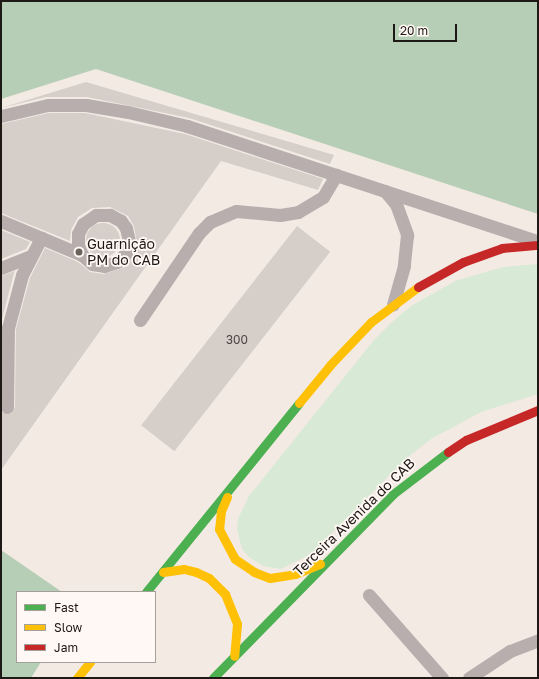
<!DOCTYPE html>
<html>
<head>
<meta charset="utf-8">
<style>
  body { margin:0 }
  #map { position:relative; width:539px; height:679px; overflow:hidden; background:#f3eae4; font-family:"Golos Text",sans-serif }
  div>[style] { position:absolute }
  .green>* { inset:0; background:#d8e9d5 }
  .forest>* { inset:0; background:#b7ceb6 }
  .building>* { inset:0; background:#d5cec9; transform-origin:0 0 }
  .round { border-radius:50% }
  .lane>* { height:13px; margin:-6.5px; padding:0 6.5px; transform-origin:6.5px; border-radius:6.5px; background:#b8aeae }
  .fast>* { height:9px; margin:-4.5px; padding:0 4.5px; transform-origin:4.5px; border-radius:4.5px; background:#4caf50 }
  .slow>* { height:9px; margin:-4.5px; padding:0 4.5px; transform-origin:4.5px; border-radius:4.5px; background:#ffc107 }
  .jam>* { height:9px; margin:-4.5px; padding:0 4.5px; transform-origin:4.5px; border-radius:4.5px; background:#c62828 }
  .dots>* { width:11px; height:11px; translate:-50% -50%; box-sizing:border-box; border:2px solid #fff8f4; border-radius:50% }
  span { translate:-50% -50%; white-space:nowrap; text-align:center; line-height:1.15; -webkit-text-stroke:3.5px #fff8f4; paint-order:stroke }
  .number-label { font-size:12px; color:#4c4642 }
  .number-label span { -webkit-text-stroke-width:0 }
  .poi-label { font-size:14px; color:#1e1915 }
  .left { translate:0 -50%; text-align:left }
  .street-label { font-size:14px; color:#1e1915 }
  .frame { position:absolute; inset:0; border:2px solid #1e1915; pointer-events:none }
  .legend { position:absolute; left:16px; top:591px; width:140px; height:72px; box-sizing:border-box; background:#fff8f4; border:1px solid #a59f9b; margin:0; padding:5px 7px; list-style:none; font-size:12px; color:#1e1915 }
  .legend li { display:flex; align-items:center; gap:8px; height:20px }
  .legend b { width:20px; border:1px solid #a59f9b }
  .scale { position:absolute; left:393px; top:24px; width:64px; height:18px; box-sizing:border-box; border:2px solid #1e1915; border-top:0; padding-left:5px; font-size:12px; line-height:14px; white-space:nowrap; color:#1e1915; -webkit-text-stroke:3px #fff8f4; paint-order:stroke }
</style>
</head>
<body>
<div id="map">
  <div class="green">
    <i style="clip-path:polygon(538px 264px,538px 394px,481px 412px,431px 439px,408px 457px,311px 554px,281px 569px,263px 566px,249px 557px,242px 549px,237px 529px,238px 519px,249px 496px,374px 340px,392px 322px,411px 306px,455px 281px,503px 267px)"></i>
  </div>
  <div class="forest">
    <i style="clip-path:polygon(1px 1px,538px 1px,538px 214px,96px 69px,1px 99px)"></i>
    <i style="clip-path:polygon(1px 550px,62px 592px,17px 592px,17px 662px,41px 662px,31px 678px,1px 678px)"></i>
  </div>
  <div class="building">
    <i style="clip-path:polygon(86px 82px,334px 155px,330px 164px,189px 118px,87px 97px,46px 97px,1px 108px)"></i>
    <i style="clip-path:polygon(49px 113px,85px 113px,185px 134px,323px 179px,318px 190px,221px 161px,1px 470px,1px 412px,11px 414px,15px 407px,16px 329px,30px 278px,45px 248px,78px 262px,90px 272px,103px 274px,123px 268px,134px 255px,137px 243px,134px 226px,128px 216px,110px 207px,92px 208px,78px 217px,71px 230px,70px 241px,1px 213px,1px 124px)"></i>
    <i class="round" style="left:86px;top:223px;width:34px;height:34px"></i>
    <i style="left:297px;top:226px;width:42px;height:253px;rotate:38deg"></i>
    <i style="clip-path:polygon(1px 230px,30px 242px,26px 249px,1px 259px)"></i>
    <i style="clip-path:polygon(15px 271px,14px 273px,1px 323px,1px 276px)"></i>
  </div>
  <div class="lane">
    <i style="left:1px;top:116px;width:48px;rotate:-13.2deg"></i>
    <i style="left:48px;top:105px;width:38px"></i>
    <i style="left:86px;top:105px;width:43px;rotate:9.5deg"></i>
    <i style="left:128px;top:112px;width:61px;rotate:13.3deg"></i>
    <i style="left:187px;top:126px;width:368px;rotate:18.2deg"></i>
    <i style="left:385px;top:191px;width:17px;rotate:50deg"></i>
    <i style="left:396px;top:204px;width:33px;rotate:70deg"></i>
    <i style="left:407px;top:235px;width:31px;rotate:96deg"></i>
    <i style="left:404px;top:266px;width:40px;rotate:106deg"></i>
    <i style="left:1px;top:221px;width:88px;rotate:22.8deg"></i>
    <i style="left:82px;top:255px;width:13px;rotate:42deg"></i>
    <i style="left:92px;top:264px;width:12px;rotate:9deg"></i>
    <i style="left:104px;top:266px;width:14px;rotate:-17deg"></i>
    <i style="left:117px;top:262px;width:13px;rotate:-45deg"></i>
    <i style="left:126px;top:253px;width:12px;rotate:-76deg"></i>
    <i style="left:129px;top:241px;width:13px;rotate:-103deg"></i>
    <i style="left:126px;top:228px;width:9px;rotate:-126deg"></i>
    <i style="left:121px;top:221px;width:13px;rotate:-151deg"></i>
    <i style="left:110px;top:215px;width:14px;rotate:180deg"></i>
    <i style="left:96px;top:215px;width:16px;rotate:145deg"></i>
    <i style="left:83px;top:224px;width:11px;rotate:117deg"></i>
    <i style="left:78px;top:234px;width:11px;rotate:90deg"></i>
    <i style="left:78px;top:245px;width:11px;rotate:68deg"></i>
    <i style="left:1px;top:268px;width:32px;rotate:-22deg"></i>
    <i style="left:140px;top:320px;width:105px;rotate:-55.9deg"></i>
    <i style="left:199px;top:233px;width:16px;rotate:-45deg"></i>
    <i style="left:210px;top:222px;width:28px;rotate:-23deg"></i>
    <i style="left:236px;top:211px;width:44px;rotate:5.2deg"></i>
    <i style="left:280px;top:215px;width:18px;rotate:-9deg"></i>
    <i style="left:298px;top:212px;width:29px;rotate:-31deg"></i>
    <i style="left:323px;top:197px;width:26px;rotate:-59deg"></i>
    <i style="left:7px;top:407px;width:79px;rotate:-89.3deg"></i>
    <i style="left:8px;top:328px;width:55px;rotate:-75.2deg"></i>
    <i style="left:22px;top:275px;width:42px;rotate:-62.8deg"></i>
    <i style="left:369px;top:595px;width:111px;rotate:48.7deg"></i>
    <i style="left:469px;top:678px;width:49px;rotate:-33.4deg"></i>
    <i style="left:510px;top:651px;width:30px;rotate:-21deg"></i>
  </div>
  <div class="fast">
    <i style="left:146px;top:592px;width:243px;rotate:-51deg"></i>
    <i style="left:213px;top:678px;width:257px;rotate:-45.6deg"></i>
    <i style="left:393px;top:494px;width:69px;rotate:-37.4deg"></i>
  </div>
  <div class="slow">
    <i style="left:299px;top:403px;width:50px;rotate:-50.6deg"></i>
    <i style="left:331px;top:364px;width:58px;rotate:-46.4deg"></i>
    <i style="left:371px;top:322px;width:59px;rotate:-36.7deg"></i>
    <i style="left:227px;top:497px;width:15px;rotate:113deg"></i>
    <i style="left:221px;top:511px;width:18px;rotate:96deg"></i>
    <i style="left:219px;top:529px;width:34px;rotate:62deg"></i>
    <i style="left:235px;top:559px;width:23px;rotate:34deg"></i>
    <i style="left:254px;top:572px;width:17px;rotate:21deg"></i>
    <i style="left:270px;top:578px;width:25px;rotate:-9deg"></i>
    <i style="left:295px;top:574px;width:27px;rotate:-22deg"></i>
    <i style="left:163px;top:572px;width:21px;rotate:-8deg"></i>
    <i style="left:184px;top:569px;width:12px;rotate:14deg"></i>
    <i style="left:196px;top:572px;width:14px;rotate:25deg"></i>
    <i style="left:209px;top:578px;width:23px;rotate:45deg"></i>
    <i style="left:225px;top:594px;width:32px;rotate:68deg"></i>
    <i style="left:237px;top:624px;width:32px;rotate:95deg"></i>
    <i style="left:77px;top:678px;width:21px;rotate:-51deg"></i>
  </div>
  <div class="jam">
    <i style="left:418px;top:287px;width:51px;rotate:-29.1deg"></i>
    <i style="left:463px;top:262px;width:41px;rotate:-19.7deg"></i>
    <i style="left:502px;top:248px;width:36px;rotate:-5deg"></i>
    <i style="left:448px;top:452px;width:22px;rotate:-34deg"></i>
    <i style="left:466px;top:440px;width:78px;rotate:-22.6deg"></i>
  </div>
  <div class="dots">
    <i style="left:79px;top:252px;background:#69625d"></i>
  </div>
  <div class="number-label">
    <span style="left:237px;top:340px">300</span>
  </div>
  <div class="poi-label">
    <span class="left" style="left:87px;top:252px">Guarnição<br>PM do CAB</span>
  </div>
  <div class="street-label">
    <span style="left:354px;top:517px;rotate:-44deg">Terceira Avenida do CAB</span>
  </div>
  <div class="frame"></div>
  <ul class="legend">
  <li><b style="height:5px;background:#4caf50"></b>Fast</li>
  <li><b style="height:5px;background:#ffc107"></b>Slow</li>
  <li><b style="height:5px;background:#c62828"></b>Jam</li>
  </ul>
  <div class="scale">20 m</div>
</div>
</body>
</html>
